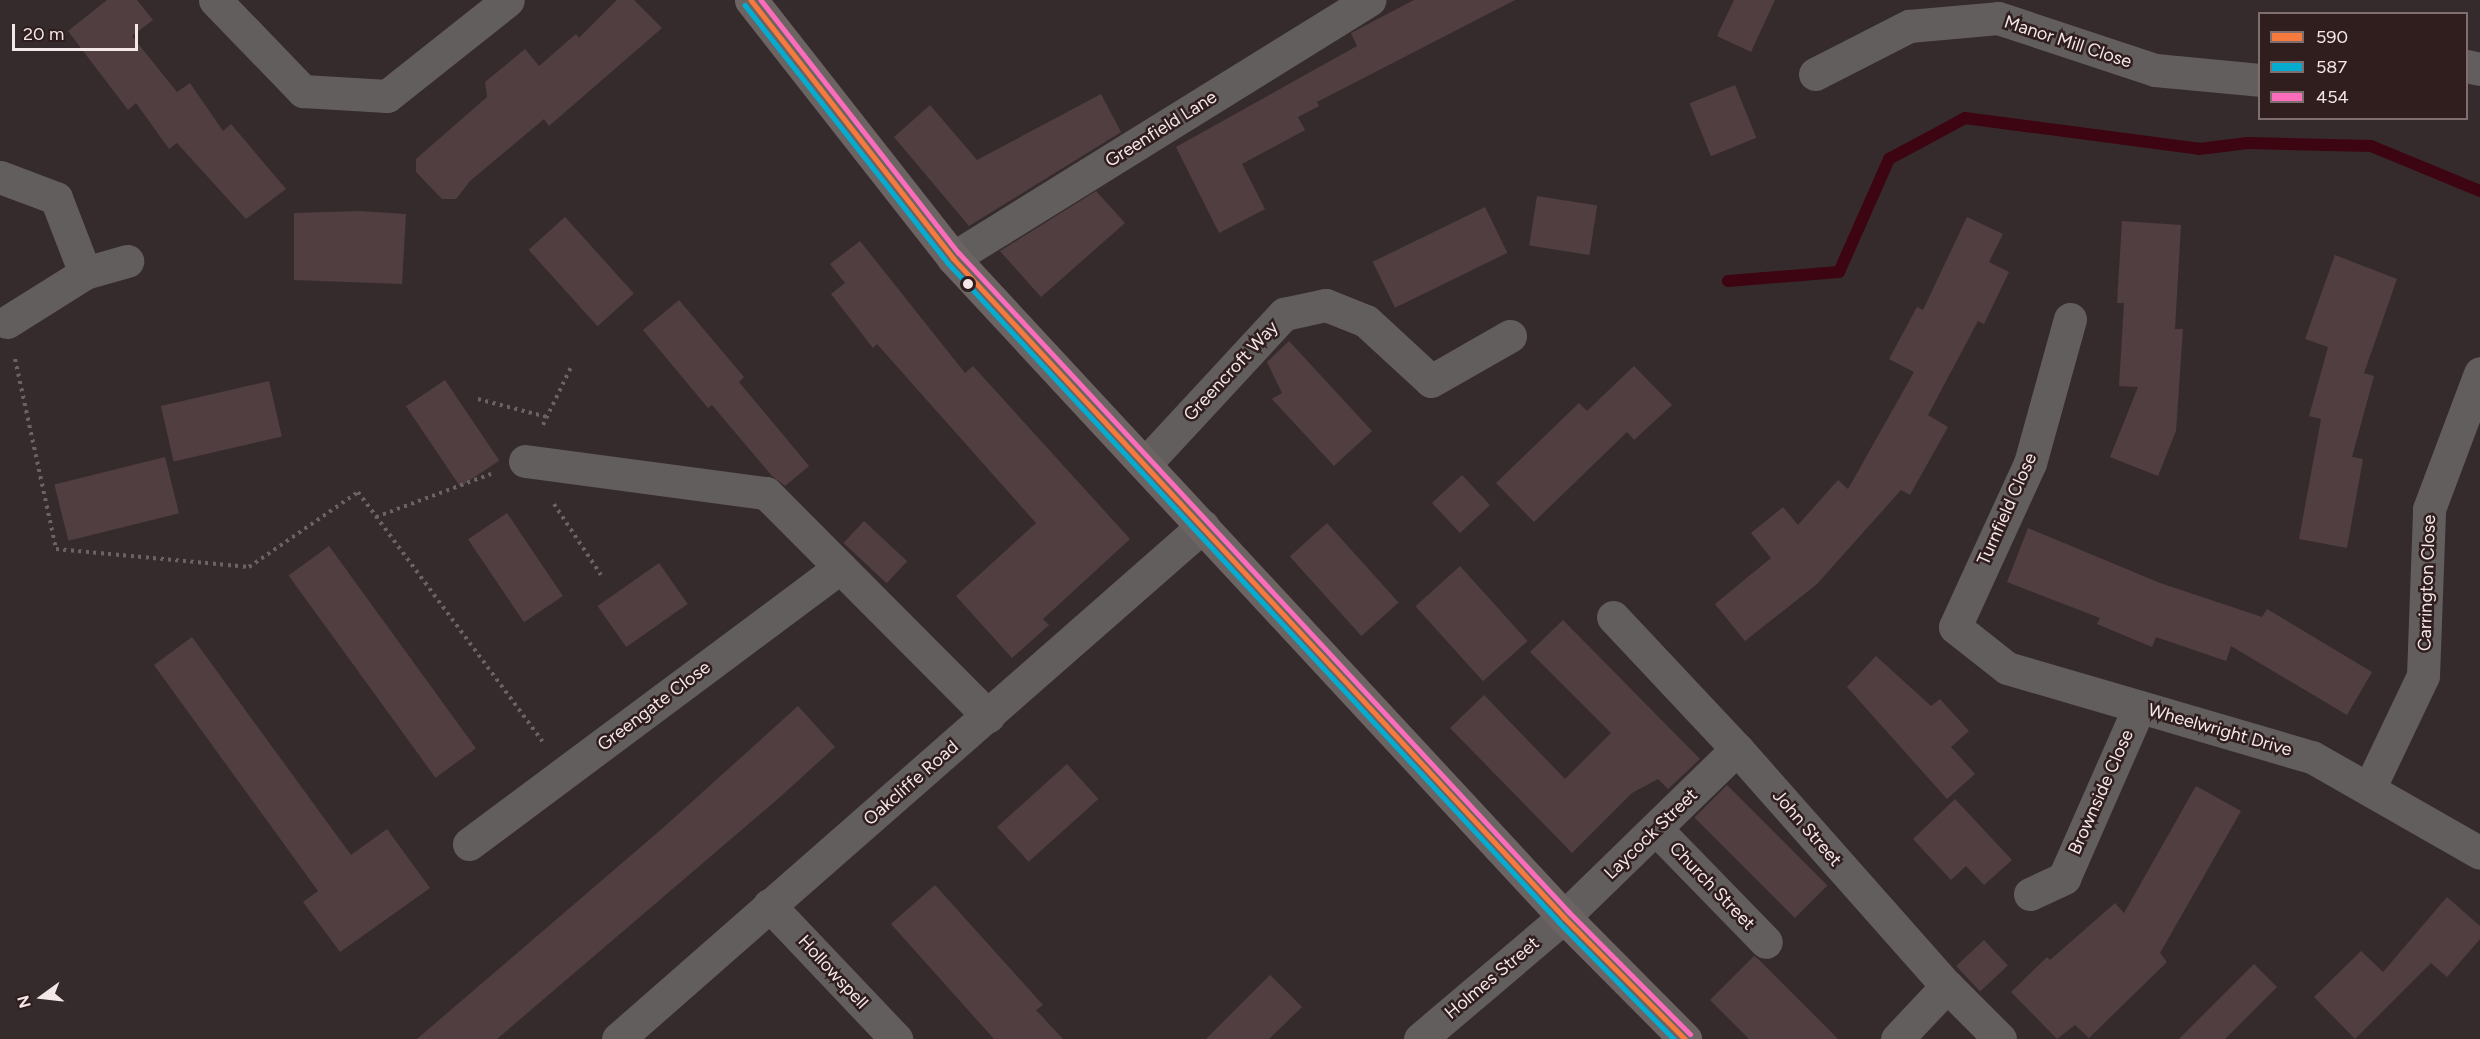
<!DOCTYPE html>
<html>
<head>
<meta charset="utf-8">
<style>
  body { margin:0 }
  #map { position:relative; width:2480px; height:1039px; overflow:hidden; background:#362b2c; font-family:Figtree,sans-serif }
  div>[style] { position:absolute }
  .stream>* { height:12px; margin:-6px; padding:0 6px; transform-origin:6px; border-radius:6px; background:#3d0411 }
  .building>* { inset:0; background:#513e41; transform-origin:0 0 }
  .path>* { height:4px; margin-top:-2px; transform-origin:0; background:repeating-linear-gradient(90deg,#696363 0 3px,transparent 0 7.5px) }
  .minor>* { height:33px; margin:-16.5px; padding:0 16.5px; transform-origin:16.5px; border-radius:16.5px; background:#635e5e }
  .highway>* { height:33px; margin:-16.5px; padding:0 16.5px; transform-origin:16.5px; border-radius:16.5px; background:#6c6363 }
  .bus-1>* { height:4.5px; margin:-2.25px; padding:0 2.25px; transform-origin:2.25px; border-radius:2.25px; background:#f6793e }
  .bus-2>* { height:4.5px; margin:-2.25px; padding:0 2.25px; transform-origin:2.25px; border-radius:2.25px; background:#06acd0 }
  .bus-3>* { height:4.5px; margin:-2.25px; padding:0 2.25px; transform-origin:2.25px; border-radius:2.25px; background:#fb6dba }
  .dots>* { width:16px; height:16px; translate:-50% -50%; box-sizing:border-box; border:3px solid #301e1f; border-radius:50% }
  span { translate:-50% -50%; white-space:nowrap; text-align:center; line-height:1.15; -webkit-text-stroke:5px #301e1f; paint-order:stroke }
  .street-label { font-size:18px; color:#f4e7e7 }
  .legend { position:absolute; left:2258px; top:12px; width:210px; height:108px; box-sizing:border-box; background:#301e1f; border:2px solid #7e6e6f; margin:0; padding:8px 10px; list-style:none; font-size:18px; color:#f4e7e7 }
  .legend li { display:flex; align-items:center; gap:12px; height:30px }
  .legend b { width:30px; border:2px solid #7e6e6f }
  .north { position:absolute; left:12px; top:967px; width:60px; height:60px; -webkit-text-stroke:4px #301e1f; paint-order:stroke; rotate:255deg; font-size:16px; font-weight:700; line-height:24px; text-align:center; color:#f4e7e7 }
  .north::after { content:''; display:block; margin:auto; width:21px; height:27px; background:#f4e7e7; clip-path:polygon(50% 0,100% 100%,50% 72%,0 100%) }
  .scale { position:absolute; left:12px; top:24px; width:126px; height:27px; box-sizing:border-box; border:3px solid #f4e7e7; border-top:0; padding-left:8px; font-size:18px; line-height:21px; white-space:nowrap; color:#f4e7e7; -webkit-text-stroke:4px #301e1f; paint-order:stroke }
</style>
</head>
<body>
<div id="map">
  <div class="stream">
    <i style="left:1728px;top:281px;width:111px;rotate:-4.6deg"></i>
    <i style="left:1839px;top:272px;width:124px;rotate:-66.1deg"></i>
    <i style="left:1889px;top:159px;width:86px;rotate:-28.3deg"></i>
    <i style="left:1965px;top:118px;width:236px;rotate:7.5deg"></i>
    <i style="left:2199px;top:149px;width:49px;rotate:-7deg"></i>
    <i style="left:2248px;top:143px;width:123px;rotate:1.4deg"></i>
    <i style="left:2371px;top:146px;width:118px;rotate:22.4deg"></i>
  </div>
  <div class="building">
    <i style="clip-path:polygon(107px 0,137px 0,153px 20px,132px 36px,177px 92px,190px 83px,223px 131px,231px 124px,286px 189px,246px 219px,177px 143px,169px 149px,136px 103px,128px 110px,68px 31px)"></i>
    <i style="clip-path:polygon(617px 0,634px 0,662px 28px,549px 126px,544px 119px,470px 181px,456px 199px,442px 199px,416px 172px,416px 159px,487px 97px,485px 82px,525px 49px,539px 66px,576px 34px,579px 38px)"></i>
    <i style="clip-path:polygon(1414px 0,1515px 0,1317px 102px,1319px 106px,1298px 117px,1305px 130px,1242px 164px,1265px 209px,1219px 233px,1176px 147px,1357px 46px,1351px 33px)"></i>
    <i style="clip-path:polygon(1734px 0,1775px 0,1751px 52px,1717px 36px)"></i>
    <i style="left:1735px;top:85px;width:57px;height:49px;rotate:68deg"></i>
    <i style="clip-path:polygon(1101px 94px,1121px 132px,969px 226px,894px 137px,930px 105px,977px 160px)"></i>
    <i style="clip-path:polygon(1096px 191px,1125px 223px,1041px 297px,1000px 251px)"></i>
    <i style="left:1537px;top:196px;width:61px;height:50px;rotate:9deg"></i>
    <i style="left:1485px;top:207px;width:51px;height:125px;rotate:64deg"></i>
    <i style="clip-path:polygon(359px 211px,406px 214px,402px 284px,294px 280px,294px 213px)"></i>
    <i style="left:565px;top:217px;width:103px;height:49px;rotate:48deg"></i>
    <i style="clip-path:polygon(1967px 217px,2003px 234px,1989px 262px,2009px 272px,1984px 324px,1978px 321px,1928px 415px,1948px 427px,1910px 495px,1901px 490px,1817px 584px,1745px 641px,1715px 604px,1771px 558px,1751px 533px,1783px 507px,1798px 525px,1838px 480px,1848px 489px,1914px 372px,1889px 359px,1917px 307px,1923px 310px)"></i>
    <i style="clip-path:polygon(2122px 221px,2181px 225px,2175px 329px,2183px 329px,2176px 431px,2158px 476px,2110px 457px,2138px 387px,2119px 386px,2124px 303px,2117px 303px)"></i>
    <i style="clip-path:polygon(860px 241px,965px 373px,973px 366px,1130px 539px,1043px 619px,1049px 625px,1012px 658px,956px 596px,1036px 523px,877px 344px,873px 348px,831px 294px,845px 283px,830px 264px)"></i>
    <i style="clip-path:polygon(2335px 255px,2397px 279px,2364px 373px,2374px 376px,2352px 457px,2363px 459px,2347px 548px,2299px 539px,2321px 419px,2309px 416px,2328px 347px,2305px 339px)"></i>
    <i style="clip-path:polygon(679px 300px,744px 377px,739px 382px,809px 466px,785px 486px,772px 476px,712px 405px,708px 408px,643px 330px)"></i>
    <i style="clip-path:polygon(1289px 341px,1372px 431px,1334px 466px,1272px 399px,1282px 393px,1267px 362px)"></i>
    <i style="clip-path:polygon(1634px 366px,1672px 405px,1634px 440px,1627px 432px,1534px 522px,1496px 483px,1579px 403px,1587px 411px)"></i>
    <i style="left:445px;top:380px;width:97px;height:47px;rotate:56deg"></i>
    <i style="left:269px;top:381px;width:57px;height:111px;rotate:77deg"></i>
    <i style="left:165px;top:457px;width:58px;height:114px;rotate:76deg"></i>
    <i style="left:1462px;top:475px;width:41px;height:41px;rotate:47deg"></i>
    <i style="left:507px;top:513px;width:100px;height:47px;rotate:56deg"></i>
    <i style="left:864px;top:521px;width:59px;height:30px;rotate:43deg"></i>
    <i style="left:1327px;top:523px;width:107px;height:50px;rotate:48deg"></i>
    <i style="clip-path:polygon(2028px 528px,2160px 583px,2262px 617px,2267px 609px,2372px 672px,2347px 715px,2231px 646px,2226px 661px,2156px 637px,2152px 647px,2097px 624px,2100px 618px,2007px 582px)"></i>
    <i style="left:329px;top:546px;width:250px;height:50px;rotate:54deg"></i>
    <i style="left:659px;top:563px;width:50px;height:75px;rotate:55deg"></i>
    <i style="left:1460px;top:566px;width:101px;height:60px;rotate:48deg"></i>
    <i style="clip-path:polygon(1563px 620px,1700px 759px,1668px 789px,1658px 779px,1632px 793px,1572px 853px,1450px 728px,1484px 695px,1565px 779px,1611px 733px,1530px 652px)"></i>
    <i style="clip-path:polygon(192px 637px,351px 855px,387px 829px,430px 888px,340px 952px,303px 902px,318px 891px,154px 665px)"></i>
    <i style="clip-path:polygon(1876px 656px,1931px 706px,1940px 699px,1969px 731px,1951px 747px,1975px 774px,1947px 799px,1847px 687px)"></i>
    <i style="clip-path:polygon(798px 706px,835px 747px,780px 797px,497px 1039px,417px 1039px,664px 827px)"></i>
    <i style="left:1067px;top:764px;width:47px;height:94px;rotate:48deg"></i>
    <i style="left:1727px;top:785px;width:142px;height:46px;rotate:45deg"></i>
    <i style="clip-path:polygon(2196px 786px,2241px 811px,2160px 953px,2167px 962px,2089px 1038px,2075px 1025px,2057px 1039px,2011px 992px,2047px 957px,2050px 960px,2115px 903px,2124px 913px)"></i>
    <i style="clip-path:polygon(1955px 799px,2012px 860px,1984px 885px,1966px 866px,1951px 880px,1913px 839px)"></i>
    <i style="clip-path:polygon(935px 885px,1043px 1005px,1036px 1010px,1063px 1039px,994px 1039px,891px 924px)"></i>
    <i style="clip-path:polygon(2447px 897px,2480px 926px,2480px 939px,2447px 977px,2431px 963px,2355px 1039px,2314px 997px,2361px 951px,2383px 972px)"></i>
    <i style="left:1984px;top:940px;width:35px;height:38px;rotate:47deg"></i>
    <i style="clip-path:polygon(1754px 956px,1758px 959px,1838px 1039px,1749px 1039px,1710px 1000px)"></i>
    <i style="clip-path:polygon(2254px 964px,2277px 987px,2225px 1039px,2179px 1039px)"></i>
    <i style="clip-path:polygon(1270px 975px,1302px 1007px,1269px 1039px,1206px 1039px)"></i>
  </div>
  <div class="path">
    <i style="left:15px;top:359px;width:194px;rotate:77.8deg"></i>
    <i style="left:56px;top:549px;width:194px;rotate:5.3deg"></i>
    <i style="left:249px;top:567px;width:132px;rotate:-34.5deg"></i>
    <i style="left:358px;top:492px;width:310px;rotate:53.5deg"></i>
    <i style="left:478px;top:399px;width:71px;rotate:14.6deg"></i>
    <i style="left:543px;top:425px;width:67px;rotate:-64.2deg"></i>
    <i style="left:554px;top:504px;width:85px;rotate:56.5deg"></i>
    <i style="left:376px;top:517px;width:123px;rotate:-20.5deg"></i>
  </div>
  <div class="minor">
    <i style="left:215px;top:0;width:127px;rotate:46deg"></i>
    <i style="left:303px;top:91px;width:84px;rotate:3.4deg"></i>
    <i style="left:387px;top:96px;width:154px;rotate:-38.4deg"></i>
    <i style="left:2466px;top:66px;width:14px;rotate:12deg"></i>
    <i style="left:1815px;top:74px;width:106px;rotate:-27.1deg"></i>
    <i style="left:1909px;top:26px;width:89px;rotate:-5.1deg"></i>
    <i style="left:1998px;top:18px;width:165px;rotate:18.3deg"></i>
    <i style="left:2155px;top:70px;width:105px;rotate:5.4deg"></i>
    <i style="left:0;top:177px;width:60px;rotate:20.6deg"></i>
    <i style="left:56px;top:198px;width:80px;rotate:68.9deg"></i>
    <i style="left:85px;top:273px;width:44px;rotate:-15.9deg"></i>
    <i style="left:953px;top:258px;width:490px;rotate:-31.8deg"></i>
    <i style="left:2070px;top:319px;width:149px;rotate:105.5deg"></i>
    <i style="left:2030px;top:463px;width:180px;rotate:114.6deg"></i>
    <i style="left:1955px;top:627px;width:66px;rotate:38.3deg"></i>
    <i style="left:2007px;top:668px;width:318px;rotate:16.3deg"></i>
    <i style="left:2312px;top:757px;width:193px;rotate:29.7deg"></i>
    <i style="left:7px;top:322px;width:92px;rotate:-32.1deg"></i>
    <i style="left:525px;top:461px;width:243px;rotate:7.6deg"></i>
    <i style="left:766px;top:493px;width:315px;rotate:45.1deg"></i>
    <i style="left:1145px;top:464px;width:205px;rotate:-47.2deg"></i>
    <i style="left:1284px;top:314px;width:43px;rotate:-12.1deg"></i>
    <i style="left:1326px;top:305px;width:43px;rotate:21.8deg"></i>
    <i style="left:1366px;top:321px;width:88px;rotate:42.7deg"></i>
    <i style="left:1431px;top:381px;width:91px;rotate:-29.7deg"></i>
    <i style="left:1613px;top:617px;width:181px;rotate:46.8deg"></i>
    <i style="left:1737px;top:749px;width:317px;rotate:48.5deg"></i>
    <i style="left:1947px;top:986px;width:75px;rotate:45deg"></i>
    <i style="left:2369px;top:789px;width:125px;rotate:-64.5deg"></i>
    <i style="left:2423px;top:676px;width:167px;rotate:-87.9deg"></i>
    <i style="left:2429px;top:509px;width:145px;rotate:-69.4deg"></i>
    <i style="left:1657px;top:830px;width:156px;rotate:45.8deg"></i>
    <i style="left:469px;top:844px;width:463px;rotate:-36.7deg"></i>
    <i style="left:2030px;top:894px;width:38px;rotate:-25deg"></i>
    <i style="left:2064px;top:878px;width:187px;rotate:-66.3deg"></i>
    <i style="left:769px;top:905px;width:185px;rotate:46.5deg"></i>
    <i style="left:618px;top:1039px;width:778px;rotate:-41.25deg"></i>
    <i style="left:1420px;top:1039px;width:189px;rotate:-40.3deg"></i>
    <i style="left:1564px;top:917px;width:241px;rotate:-44.2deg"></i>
    <i style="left:1897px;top:1039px;width:73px;rotate:-46.7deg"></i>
  </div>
  <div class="highway">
    <i style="left:751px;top:0;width:328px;rotate:51.9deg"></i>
    <i style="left:953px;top:258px;width:899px;rotate:47.16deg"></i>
    <i style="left:1564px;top:917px;width:172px;rotate:45.2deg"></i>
  </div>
  <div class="bus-1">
    <i style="left:751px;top:0;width:328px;rotate:51.9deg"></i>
    <i style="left:953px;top:258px;width:899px;rotate:47.16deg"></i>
    <i style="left:1564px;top:917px;width:172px;rotate:45.2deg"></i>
  </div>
  <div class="bus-2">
    <i style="left:745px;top:5px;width:328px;rotate:51.8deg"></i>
    <i style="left:948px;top:263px;width:899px;rotate:47.16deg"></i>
    <i style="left:1559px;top:922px;width:164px;rotate:45.5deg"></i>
  </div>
  <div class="bus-3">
    <i style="left:761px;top:0;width:321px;rotate:52deg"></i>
    <i style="left:959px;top:253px;width:898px;rotate:47.21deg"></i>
    <i style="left:1569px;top:912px;width:172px;rotate:45.2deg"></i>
  </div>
  <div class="dots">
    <i style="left:968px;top:284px;background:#f4e7e7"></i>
  </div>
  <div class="street-label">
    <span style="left:2068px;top:42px;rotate:18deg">Manor Mill Close</span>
    <span style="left:1161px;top:129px;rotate:-32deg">Greenfield Lane</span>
    <span style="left:1231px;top:371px;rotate:-47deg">Greencroft Way</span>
    <span style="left:2007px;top:509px;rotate:-66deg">Turnfield Close</span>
    <span style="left:2427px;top:583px;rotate:-88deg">Carrington Close</span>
    <span style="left:654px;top:706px;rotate:-37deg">Greengate Close</span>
    <span style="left:2220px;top:730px;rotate:16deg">Wheelwright Drive</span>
    <span style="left:911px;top:783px;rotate:-41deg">Oakcliffe Road</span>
    <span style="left:2101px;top:792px;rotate:-66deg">Brownside Close</span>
    <span style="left:1807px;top:828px;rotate:49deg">John Street</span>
    <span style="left:1651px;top:834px;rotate:-44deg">Laycock Street</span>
    <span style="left:1712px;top:886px;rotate:46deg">Church Street</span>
    <span style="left:833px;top:972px;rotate:47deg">Hollowspell</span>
    <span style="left:1492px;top:978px;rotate:-40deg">Holmes Street</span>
  </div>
  <ul class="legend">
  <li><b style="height:8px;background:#f6793e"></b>590</li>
  <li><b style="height:8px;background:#06acd0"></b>587</li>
  <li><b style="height:8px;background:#fb6dba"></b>454</li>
  </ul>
  <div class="north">N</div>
  <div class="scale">20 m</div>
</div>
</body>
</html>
